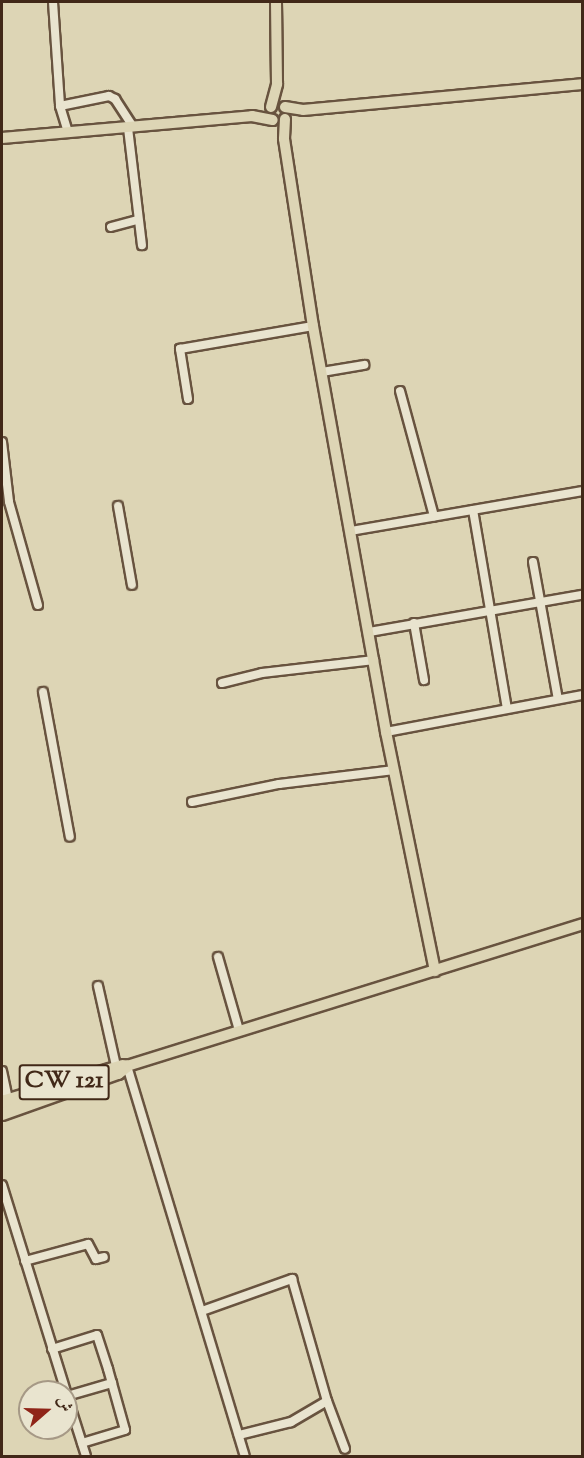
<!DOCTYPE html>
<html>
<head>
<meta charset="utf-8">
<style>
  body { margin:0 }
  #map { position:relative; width:584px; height:1458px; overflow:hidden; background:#ddd5b5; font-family:"Sorts Mill Goudy",Amiri,serif }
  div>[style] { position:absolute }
  .roads { filter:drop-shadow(2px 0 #68533f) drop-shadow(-2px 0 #68533f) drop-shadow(0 2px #68533f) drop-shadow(0 -2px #68533f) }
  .minor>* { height:8px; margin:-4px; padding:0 4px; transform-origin:4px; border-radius:4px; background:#e9e4cf }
  .major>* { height:10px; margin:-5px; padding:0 5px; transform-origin:5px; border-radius:5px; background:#ddd5b5 }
  .highway>* { height:12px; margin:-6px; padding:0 6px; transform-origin:6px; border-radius:6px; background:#ddd5b5 }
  span { translate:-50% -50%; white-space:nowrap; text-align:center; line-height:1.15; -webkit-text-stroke:6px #e9e4cf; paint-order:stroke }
  .shield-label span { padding:2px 4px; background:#e9e4cf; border:2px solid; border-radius:4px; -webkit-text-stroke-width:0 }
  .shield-label { font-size:24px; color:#412818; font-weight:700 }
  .frame { position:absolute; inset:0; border:3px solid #412818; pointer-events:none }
  .north { position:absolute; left:18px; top:1380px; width:60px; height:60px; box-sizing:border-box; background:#e9e4cf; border:2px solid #a69986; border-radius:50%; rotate:70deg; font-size:16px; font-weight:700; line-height:24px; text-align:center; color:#412818 }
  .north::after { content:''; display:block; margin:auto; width:21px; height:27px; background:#8f2418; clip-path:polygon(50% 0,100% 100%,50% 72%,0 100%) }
</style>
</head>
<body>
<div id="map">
  <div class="roads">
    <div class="minor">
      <i style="left:53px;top:2px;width:104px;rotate:86.1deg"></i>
      <i style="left:60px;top:106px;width:27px;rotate:73deg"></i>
      <i style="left:60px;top:106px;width:50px;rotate:-11.5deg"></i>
      <i style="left:109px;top:96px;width:7px;rotate:27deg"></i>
      <i style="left:115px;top:99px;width:33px;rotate:57deg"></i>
      <i style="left:128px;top:128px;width:118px;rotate:83.2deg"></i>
      <i style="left:111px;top:227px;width:28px;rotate:-15deg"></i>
      <i style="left:322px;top:372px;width:43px;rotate:-9.5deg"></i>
      <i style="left:400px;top:391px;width:130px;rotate:74.8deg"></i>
      <i style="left:188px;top:399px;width:51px;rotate:-99.1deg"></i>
      <i style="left:180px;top:349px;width:135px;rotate:-9.8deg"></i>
      <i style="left:2px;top:442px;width:60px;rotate:83.3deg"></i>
      <i style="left:9px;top:502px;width:107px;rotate:74.3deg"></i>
      <i style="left:118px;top:506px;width:80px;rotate:80deg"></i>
      <i style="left:473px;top:510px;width:201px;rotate:80.3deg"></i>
      <i style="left:351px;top:531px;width:234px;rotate:-9.8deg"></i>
      <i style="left:533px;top:562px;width:139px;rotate:79.7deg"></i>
      <i style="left:414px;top:623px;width:58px;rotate:80deg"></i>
      <i style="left:369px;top:632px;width:216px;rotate:-9.9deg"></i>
      <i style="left:222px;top:683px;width:41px;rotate:-14deg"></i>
      <i style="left:262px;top:673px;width:113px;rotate:-6.6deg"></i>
      <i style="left:43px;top:692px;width:147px;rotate:79.5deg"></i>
      <i style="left:386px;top:732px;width:199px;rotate:-10.7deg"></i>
      <i style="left:192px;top:802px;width:89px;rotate:-11.7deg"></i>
      <i style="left:279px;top:784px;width:116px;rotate:-6.9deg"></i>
      <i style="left:218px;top:957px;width:76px;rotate:74deg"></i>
      <i style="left:98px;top:986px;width:82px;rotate:77.3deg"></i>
      <i style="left:127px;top:1066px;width:407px;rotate:73.2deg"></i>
      <i style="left:2px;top:1071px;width:30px;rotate:78deg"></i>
      <i style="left:2px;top:1185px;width:217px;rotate:72.8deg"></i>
      <i style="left:25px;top:1261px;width:65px;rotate:-15.1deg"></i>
      <i style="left:88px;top:1244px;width:17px;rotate:62deg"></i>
      <i style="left:96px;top:1259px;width:8px;rotate:-14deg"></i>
      <i style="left:202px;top:1311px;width:96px;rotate:-19.6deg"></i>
      <i style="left:292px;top:1279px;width:127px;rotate:74deg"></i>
      <i style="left:327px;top:1401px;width:42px;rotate:149.7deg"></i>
      <i style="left:291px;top:1422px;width:54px;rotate:166deg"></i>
      <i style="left:52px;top:1349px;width:47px;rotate:-17.3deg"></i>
      <i style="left:97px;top:1335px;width:36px;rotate:72deg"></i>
      <i style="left:108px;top:1369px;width:63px;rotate:74.4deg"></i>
      <i style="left:125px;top:1430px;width:45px;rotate:163.2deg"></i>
      <i style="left:66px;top:1393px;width:66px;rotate:72.4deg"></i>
      <i style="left:67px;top:1396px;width:47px;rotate:-16.1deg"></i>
      <i style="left:327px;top:1401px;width:51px;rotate:69.4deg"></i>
    </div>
    <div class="major">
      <i style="left:271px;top:107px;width:24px;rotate:-75deg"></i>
      <i style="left:277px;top:84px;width:82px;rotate:-90.7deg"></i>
      <i style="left:285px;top:107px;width:18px;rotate:9deg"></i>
      <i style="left:303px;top:110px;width:280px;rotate:-5.3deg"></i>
      <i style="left:285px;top:119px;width:20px;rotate:93deg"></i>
      <i style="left:284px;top:139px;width:189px;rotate:81.2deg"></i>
      <i style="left:313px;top:326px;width:413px;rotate:79.8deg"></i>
      <i style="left:386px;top:732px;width:244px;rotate:78.4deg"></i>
      <i style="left:2px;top:138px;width:251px;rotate:-5deg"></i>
      <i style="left:252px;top:116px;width:21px;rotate:11deg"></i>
      <i style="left:127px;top:1066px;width:477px;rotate:-17.3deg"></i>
    </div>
    <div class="highway">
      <i style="left:2px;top:1102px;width:126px;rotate:-16.6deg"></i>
      <i style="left:2px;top:1114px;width:123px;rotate:-19.5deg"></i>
      <i style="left:118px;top:1073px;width:11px;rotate:-38deg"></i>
    </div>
  </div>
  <div class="shield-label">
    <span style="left:64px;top:1082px">CW 121</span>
  </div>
  <div class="frame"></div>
  <div class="north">ش</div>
</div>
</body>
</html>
